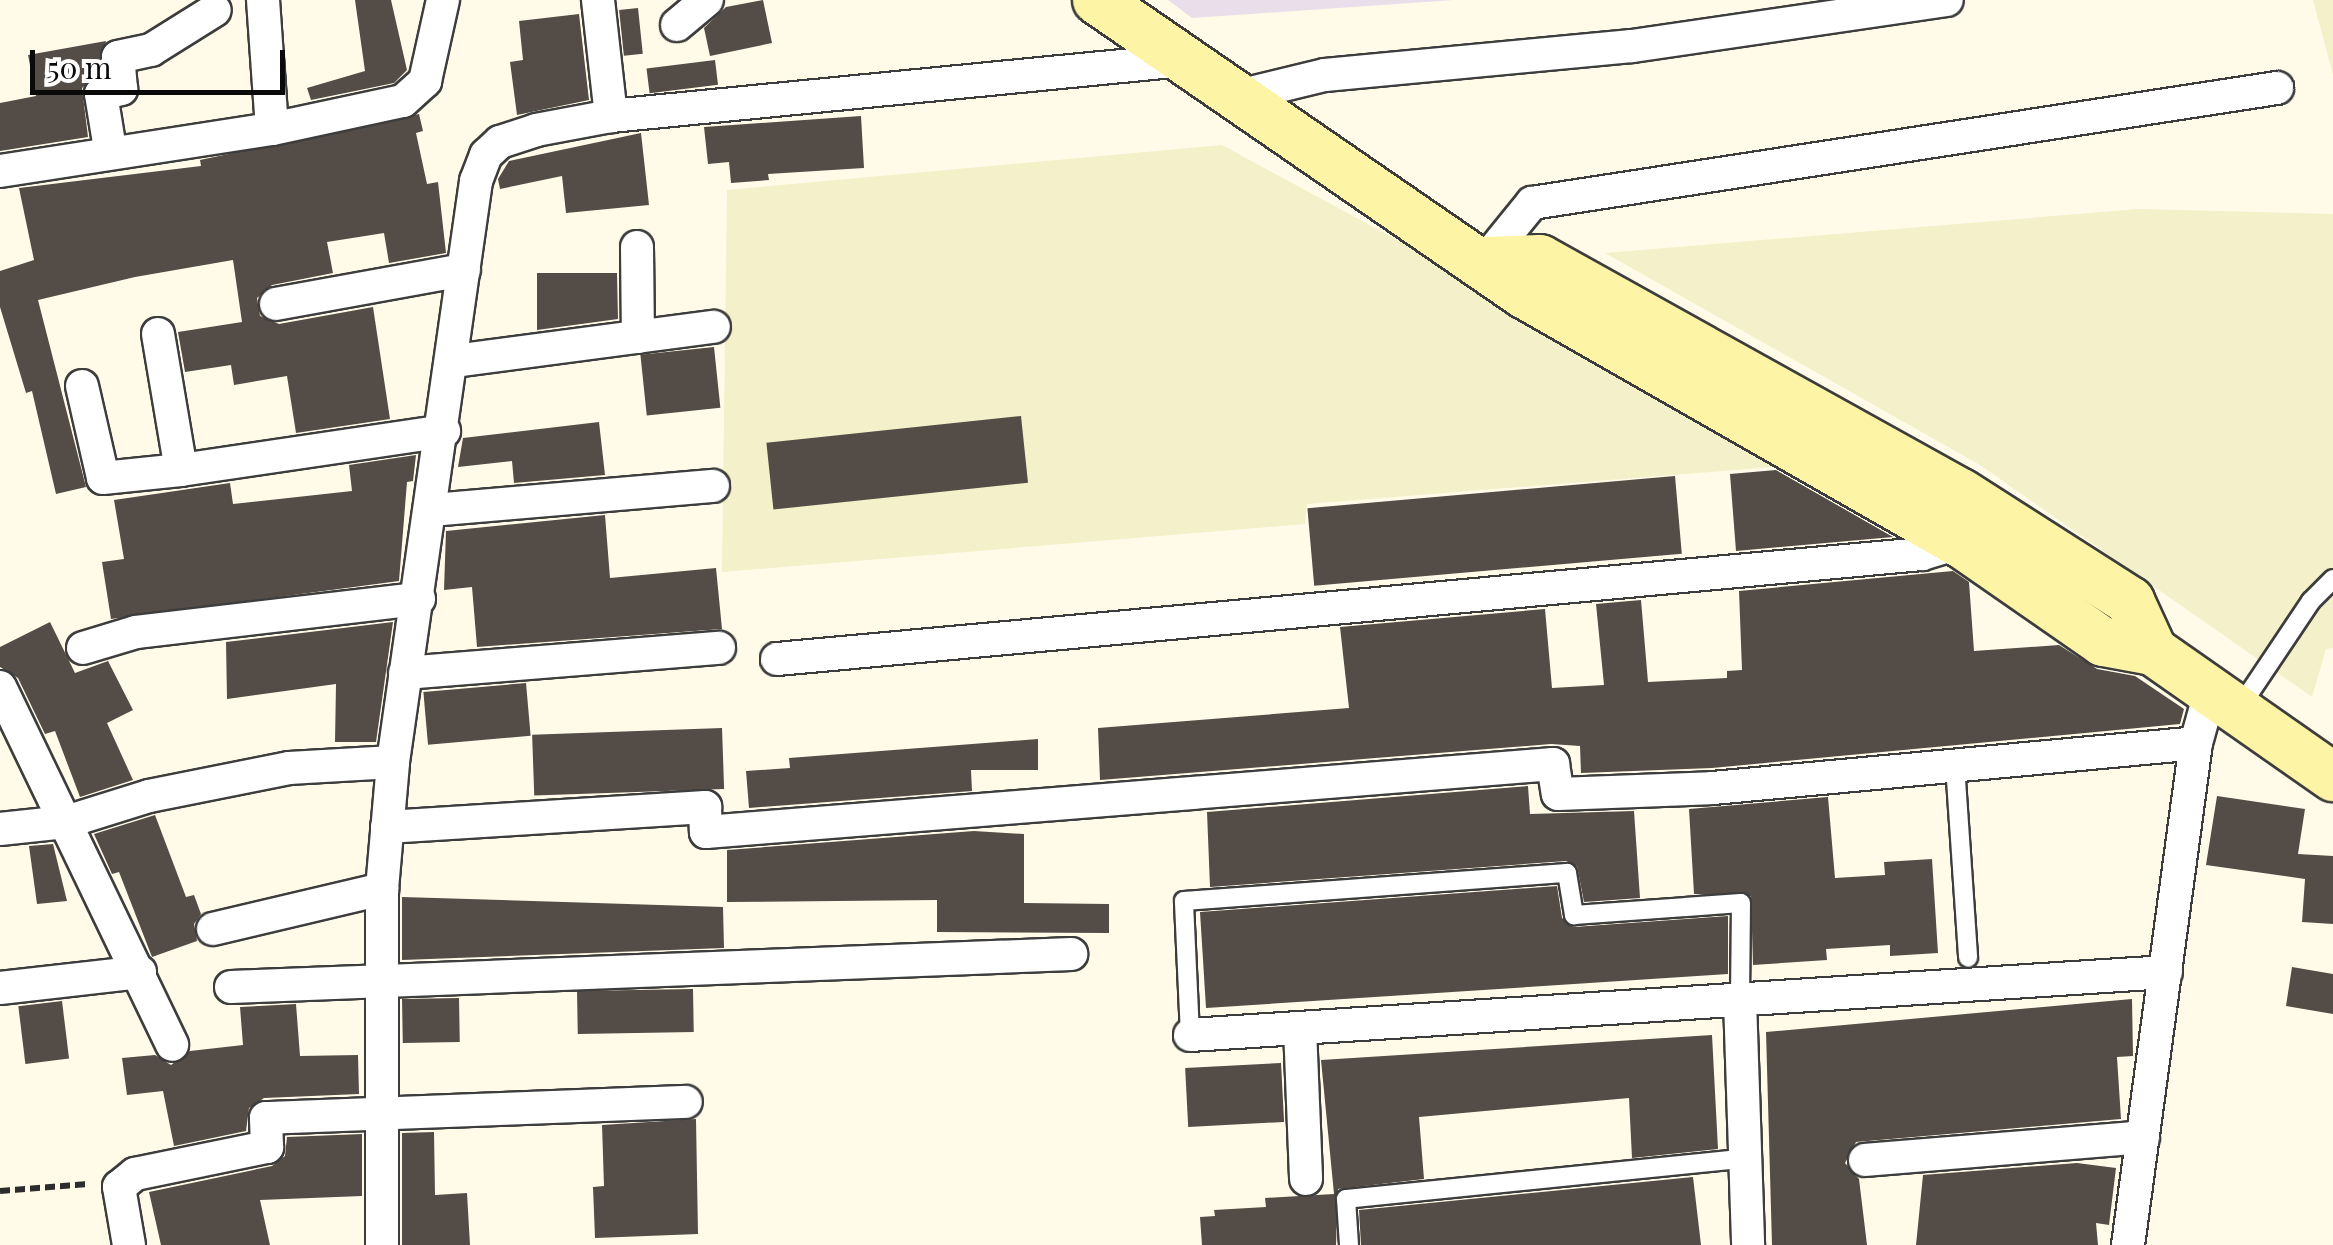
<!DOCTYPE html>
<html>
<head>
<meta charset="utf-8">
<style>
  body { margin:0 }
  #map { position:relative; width:2333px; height:1245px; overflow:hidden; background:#fffbe8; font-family:"Playfair Display",serif }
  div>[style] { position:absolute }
  .industrial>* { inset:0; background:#e9deea }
  .farmland>* { inset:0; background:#f3f0ca }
  .building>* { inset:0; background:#534c47; transform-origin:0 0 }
  .path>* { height:6px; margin-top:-3px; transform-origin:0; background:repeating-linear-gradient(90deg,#2c2c2c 0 10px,transparent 0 15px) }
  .roads { filter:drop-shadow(2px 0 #3d3d3d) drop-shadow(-2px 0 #3d3d3d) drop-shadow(0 2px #3d3d3d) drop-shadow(0 -2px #3d3d3d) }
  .service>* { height:18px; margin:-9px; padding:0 9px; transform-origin:9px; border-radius:9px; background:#fff }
  .minor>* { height:32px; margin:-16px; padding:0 16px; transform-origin:16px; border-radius:16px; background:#fff }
  .secondary>* { height:48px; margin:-24px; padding:0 24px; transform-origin:24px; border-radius:24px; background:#fdf5a5 }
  span { translate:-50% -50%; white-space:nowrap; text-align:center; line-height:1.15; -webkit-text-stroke:10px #fff; paint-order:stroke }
  .scale { position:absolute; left:30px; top:50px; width:255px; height:45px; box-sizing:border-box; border:5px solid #0a0a0a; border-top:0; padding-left:12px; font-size:30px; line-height:35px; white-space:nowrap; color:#0a0a0a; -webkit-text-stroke:8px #fff; paint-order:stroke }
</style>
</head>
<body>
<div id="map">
  <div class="industrial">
    <i style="clip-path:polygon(1168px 0,1454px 0,1192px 18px)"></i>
  </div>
  <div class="farmland">
    <i style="clip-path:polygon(2313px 0,2333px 0,2333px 75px)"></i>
    <i style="clip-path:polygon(1222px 145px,1810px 464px,1307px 504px,1305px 524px,722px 572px,727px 190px)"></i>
    <i style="clip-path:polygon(2139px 209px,2333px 214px,2333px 648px,2326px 649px,2312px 697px,1980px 465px,1605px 253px)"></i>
  </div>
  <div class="building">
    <i style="clip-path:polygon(355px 0,391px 0,407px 70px,394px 83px,311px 100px,307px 88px,365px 71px)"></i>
    <i style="clip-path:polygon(763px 0,772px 43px,710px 56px,704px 28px,726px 7px)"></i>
    <i style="left:638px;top:8px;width:46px;height:19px;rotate:84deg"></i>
    <i style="clip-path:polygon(579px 14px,589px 100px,517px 115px,510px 62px,523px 60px,519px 21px)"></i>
    <i style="clip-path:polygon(106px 41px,99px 74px,82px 88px,88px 137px,0 151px,0 103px,36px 96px,28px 55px)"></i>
    <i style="left:715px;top:60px;width:25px;height:69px;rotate:83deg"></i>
    <i style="clip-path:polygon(419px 114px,423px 131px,416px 133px,427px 184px,438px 182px,446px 253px,389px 263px,384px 233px,327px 242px,333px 273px,272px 285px,257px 298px,260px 316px,279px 324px,373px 307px,390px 419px,296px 433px,287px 376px,234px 385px,231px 365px,185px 372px,178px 332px,242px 322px,233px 260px,135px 277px,38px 300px,86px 487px,56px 494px,32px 391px,26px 393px,0 307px,0 271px,34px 260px,19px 188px,201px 166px,200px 160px)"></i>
    <i style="clip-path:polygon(861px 116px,864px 168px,768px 174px,769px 180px,731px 183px,729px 162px,708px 164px,704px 127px)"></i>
    <i style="clip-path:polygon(641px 133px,649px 205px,566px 213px,562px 176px,500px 189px,498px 179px,509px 161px)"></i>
    <i style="clip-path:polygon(537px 273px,617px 273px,618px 319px,537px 330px)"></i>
    <i style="left:714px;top:347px;width:61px;height:74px;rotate:84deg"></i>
    <i style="left:1021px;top:416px;width:67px;height:256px;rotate:84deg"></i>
    <i style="clip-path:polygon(599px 422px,605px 475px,514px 483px,512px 461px,458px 467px,463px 438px)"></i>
    <i style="clip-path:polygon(416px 455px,413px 481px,407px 482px,399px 581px,111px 619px,102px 562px,124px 559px,114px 500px,230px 483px,233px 504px,352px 491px,349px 465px)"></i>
    <i style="clip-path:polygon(1776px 470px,1893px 537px,1736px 551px,1730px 474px)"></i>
    <i style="left:1675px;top:476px;width:78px;height:369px;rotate:85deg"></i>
    <i style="clip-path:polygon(605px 515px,610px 578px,716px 568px,722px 629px,477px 647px,472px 587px,444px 590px,446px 531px)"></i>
    <i style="clip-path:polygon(1953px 571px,1969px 582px,1974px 651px,2059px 645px,2097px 669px,2135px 676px,2184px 709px,2180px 724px,1712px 768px,1581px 773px,1580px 746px,1551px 744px,1100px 780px,1098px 728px,1349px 708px,1340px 627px,1545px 609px,1552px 688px,1604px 685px,1596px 604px,1641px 600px,1648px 682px,1727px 678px,1727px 671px,1742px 670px,1739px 591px)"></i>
    <i style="clip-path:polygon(50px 622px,75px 673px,108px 661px,133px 710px,107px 723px,133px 780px,80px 797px,55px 731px,45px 734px,18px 678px,0 667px,0 647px)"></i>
    <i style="clip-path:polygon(393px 622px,376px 742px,335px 742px,336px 684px,227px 699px,226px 642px)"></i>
    <i style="left:526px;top:683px;width:53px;height:103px;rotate:85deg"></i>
    <i style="left:722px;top:728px;width:61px;height:190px;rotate:88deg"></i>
    <i style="clip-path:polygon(1038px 739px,1038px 770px,971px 770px,972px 791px,749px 808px,746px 771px,790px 768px,789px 758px)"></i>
    <i style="clip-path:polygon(1528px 786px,1530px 814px,1634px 811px,1640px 898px,1584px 902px,1577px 866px,1566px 861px,1210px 887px,1207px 812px)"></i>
    <i style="clip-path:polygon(2217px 796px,2305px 809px,2298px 854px,2333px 856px,2333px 924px,2302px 922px,2305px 879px,2206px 865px)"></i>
    <i style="clip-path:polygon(1828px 797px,1835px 878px,1885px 875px,1884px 862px,1932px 859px,1938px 953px,1890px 956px,1890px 945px,1826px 949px,1827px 960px,1753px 965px,1751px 896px,1694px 894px,1689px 809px)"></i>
    <i style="clip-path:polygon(155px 815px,186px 897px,194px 895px,201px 914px,194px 924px,197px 941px,152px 957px,119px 872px,112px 874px,94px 834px)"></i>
    <i style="clip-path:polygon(974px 831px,1024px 834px,1024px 903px,1109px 904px,1109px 933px,937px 932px,937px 900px,727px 902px,727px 850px)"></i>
    <i style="clip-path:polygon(53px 844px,67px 901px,37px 904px,29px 846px)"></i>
    <i style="clip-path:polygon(1557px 886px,1562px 918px,1574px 927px,1728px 916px,1728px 974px,1206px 1008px,1200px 912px)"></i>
    <i style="clip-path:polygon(402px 897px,723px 907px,724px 948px,402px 960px)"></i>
    <i style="clip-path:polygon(2292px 967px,2333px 974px,2333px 1014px,2286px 1006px)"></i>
    <i style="left:693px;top:989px;width:43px;height:116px;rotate:89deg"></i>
    <i style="left:459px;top:998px;width:44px;height:57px;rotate:89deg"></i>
    <i style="clip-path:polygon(2132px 999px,2133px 1056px,2117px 1057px,2121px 1119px,1856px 1142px,1845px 1163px,1859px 1179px,1867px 1245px,1772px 1245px,1766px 1032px)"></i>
    <i style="left:62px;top:1001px;width:58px;height:44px;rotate:83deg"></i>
    <i style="clip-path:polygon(296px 1004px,300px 1056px,358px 1055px,359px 1094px,264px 1098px,249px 1108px,246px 1131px,174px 1146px,163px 1091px,127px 1095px,122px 1058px,155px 1055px,171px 1065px,190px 1051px,243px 1045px,240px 1007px)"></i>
    <i style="clip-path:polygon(1712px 1035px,1718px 1149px,1632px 1158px,1629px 1098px,1419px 1117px,1424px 1179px,1338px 1189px,1336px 1245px,1202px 1245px,1200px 1217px,1215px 1216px,1214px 1210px,1266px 1207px,1265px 1198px,1334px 1194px,1321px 1060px)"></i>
    <i style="left:1281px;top:1063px;width:59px;height:96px;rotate:87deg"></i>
    <i style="clip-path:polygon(696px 1119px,698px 1234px,595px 1238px,593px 1187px,604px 1186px,602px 1125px)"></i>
    <i style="clip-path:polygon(434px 1132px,435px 1195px,467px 1193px,470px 1245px,402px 1245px,402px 1133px)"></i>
    <i style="clip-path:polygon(362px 1134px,362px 1196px,260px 1200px,270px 1245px,161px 1245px,149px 1192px,272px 1166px,285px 1156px,287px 1137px)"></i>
    <i style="clip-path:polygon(2077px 1163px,2116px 1168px,2109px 1225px,2096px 1223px,2098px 1245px,1916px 1245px,1923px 1175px)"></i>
    <i style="clip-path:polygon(1693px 1177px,1701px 1245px,1361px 1245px,1359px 1210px)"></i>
  </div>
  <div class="path">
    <i style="left:0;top:1191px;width:88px;rotate:-4.5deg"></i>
  </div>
  <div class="roads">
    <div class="service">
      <i style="left:2238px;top:710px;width:131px;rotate:-56.2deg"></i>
      <i style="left:2311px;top:601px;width:31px;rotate:-45deg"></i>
      <i style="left:1955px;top:765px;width:193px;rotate:86.1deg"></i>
      <i style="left:1190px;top:1035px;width:134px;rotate:-92.6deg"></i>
      <i style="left:1184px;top:901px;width:384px;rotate:-4.2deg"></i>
      <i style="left:1567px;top:873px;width:43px;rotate:80.5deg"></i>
      <i style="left:1574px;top:915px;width:167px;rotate:-4.1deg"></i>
      <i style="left:1741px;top:903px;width:97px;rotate:90.6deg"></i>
      <i style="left:1349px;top:1245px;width:46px;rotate:-93.7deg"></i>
      <i style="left:1346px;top:1199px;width:399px;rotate:-5.8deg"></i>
    </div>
    <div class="minor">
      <i style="left:263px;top:0;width:129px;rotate:86deg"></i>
      <i style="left:598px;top:0;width:117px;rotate:83.6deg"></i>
      <i style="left:677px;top:25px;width:39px;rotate:-40deg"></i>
      <i style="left:1238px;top:96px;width:89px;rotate:-13.6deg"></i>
      <i style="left:1325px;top:75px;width:308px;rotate:-5.4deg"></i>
      <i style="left:1632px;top:46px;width:318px;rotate:-8.3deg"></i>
      <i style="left:110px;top:149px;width:56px;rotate:-99.3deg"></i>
      <i style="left:101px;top:94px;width:21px;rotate:-14deg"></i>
      <i style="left:121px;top:89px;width:32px;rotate:-95deg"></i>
      <i style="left:118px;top:57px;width:34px;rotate:-12deg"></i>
      <i style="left:151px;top:50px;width:75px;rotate:-32deg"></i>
      <i style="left:0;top:171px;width:275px;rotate:-8.8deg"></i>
      <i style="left:272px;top:129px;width:134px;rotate:-12.1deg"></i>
      <i style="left:403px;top:101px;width:30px;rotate:-42deg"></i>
      <i style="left:425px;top:81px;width:83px;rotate:-77.5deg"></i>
      <i style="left:637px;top:247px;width:90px;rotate:89.4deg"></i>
      <i style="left:1485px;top:261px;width:75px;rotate:-51deg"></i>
      <i style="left:1532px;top:203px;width:754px;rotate:-8.78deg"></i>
      <i style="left:276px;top:304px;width:191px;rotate:-10.3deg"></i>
      <i style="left:158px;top:334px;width:138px;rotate:80.4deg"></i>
      <i style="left:181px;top:470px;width:266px;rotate:-8.4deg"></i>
      <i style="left:454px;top:361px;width:262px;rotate:-7.5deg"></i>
      <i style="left:82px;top:386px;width:94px;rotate:77.1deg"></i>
      <i style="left:103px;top:478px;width:78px;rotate:-5.9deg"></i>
      <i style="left:432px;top:510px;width:282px;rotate:-4.9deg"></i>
      <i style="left:83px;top:648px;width:55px;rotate:-16.8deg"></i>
      <i style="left:136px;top:632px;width:285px;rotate:-6.7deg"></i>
      <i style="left:777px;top:659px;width:1150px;rotate:-5.24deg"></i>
      <i style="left:1922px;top:554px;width:48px;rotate:-16.9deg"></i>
      <i style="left:405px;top:673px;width:315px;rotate:-4.6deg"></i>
      <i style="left:0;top:687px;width:397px;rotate:64.3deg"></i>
      <i style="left:387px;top:827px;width:319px;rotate:-3.6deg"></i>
      <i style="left:705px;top:807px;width:25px;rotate:88deg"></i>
      <i style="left:706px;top:832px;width:850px;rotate:-4.59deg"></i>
      <i style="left:1553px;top:764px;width:30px;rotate:81deg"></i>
      <i style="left:1558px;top:794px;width:155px;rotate:-2.2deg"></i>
      <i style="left:1713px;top:788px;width:485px;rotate:-5.3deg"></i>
      <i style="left:0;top:829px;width:66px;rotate:-6.1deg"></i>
      <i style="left:66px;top:822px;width:87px;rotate:-17.4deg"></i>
      <i style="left:149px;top:796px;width:143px;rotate:-11.3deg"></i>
      <i style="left:289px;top:768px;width:104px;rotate:-3.3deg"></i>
      <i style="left:213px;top:929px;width:174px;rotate:-13.3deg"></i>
      <i style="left:231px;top:987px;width:841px;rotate:-2.25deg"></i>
      <i style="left:0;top:988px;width:141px;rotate:-6.5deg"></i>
      <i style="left:1740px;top:1000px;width:245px;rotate:88.1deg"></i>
      <i style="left:1300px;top:1028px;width:151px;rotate:87.7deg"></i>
      <i style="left:1190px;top:1035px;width:978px;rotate:-3.69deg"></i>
      <i style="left:1865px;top:1160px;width:279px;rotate:-4.7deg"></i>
      <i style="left:129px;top:1245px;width:59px;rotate:-99.8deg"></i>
      <i style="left:119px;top:1187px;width:21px;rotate:-39deg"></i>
      <i style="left:135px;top:1174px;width:135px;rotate:-11.6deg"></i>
      <i style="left:267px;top:1147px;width:29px;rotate:-92deg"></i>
      <i style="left:266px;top:1118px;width:420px;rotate:-2.2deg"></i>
      <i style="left:382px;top:1245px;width:356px;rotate:-90deg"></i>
      <i style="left:382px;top:889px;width:127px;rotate:-85deg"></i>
      <i style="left:393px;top:762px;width:587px;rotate:-81.87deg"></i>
      <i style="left:476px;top:181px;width:28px;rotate:-69deg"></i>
      <i style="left:486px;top:155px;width:19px;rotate:-43deg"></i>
      <i style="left:500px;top:142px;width:38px;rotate:-18deg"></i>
      <i style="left:536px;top:130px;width:76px;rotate:-10.6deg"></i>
      <i style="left:611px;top:116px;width:575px;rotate:-5.59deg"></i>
      <i style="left:2128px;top:1245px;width:507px;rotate:-82.29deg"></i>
      <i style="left:2196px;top:743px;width:56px;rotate:-74.5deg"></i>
    </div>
    <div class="secondary">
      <i style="left:1097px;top:0;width:518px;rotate:34.55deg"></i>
      <i style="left:1524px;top:294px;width:508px;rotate:29.74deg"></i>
      <i style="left:1965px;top:546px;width:168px;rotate:34.8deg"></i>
      <i style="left:2103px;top:642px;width:51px;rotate:10.2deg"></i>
      <i style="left:2153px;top:651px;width:220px;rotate:35deg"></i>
      <i style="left:1485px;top:261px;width:55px;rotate:-2.1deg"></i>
      <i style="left:1540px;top:259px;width:482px;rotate:29.1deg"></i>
      <i style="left:1961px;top:493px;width:201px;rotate:32.6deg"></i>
      <i style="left:2130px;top:601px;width:55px;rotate:65.3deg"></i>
    </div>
  </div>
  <div class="scale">50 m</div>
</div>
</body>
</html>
